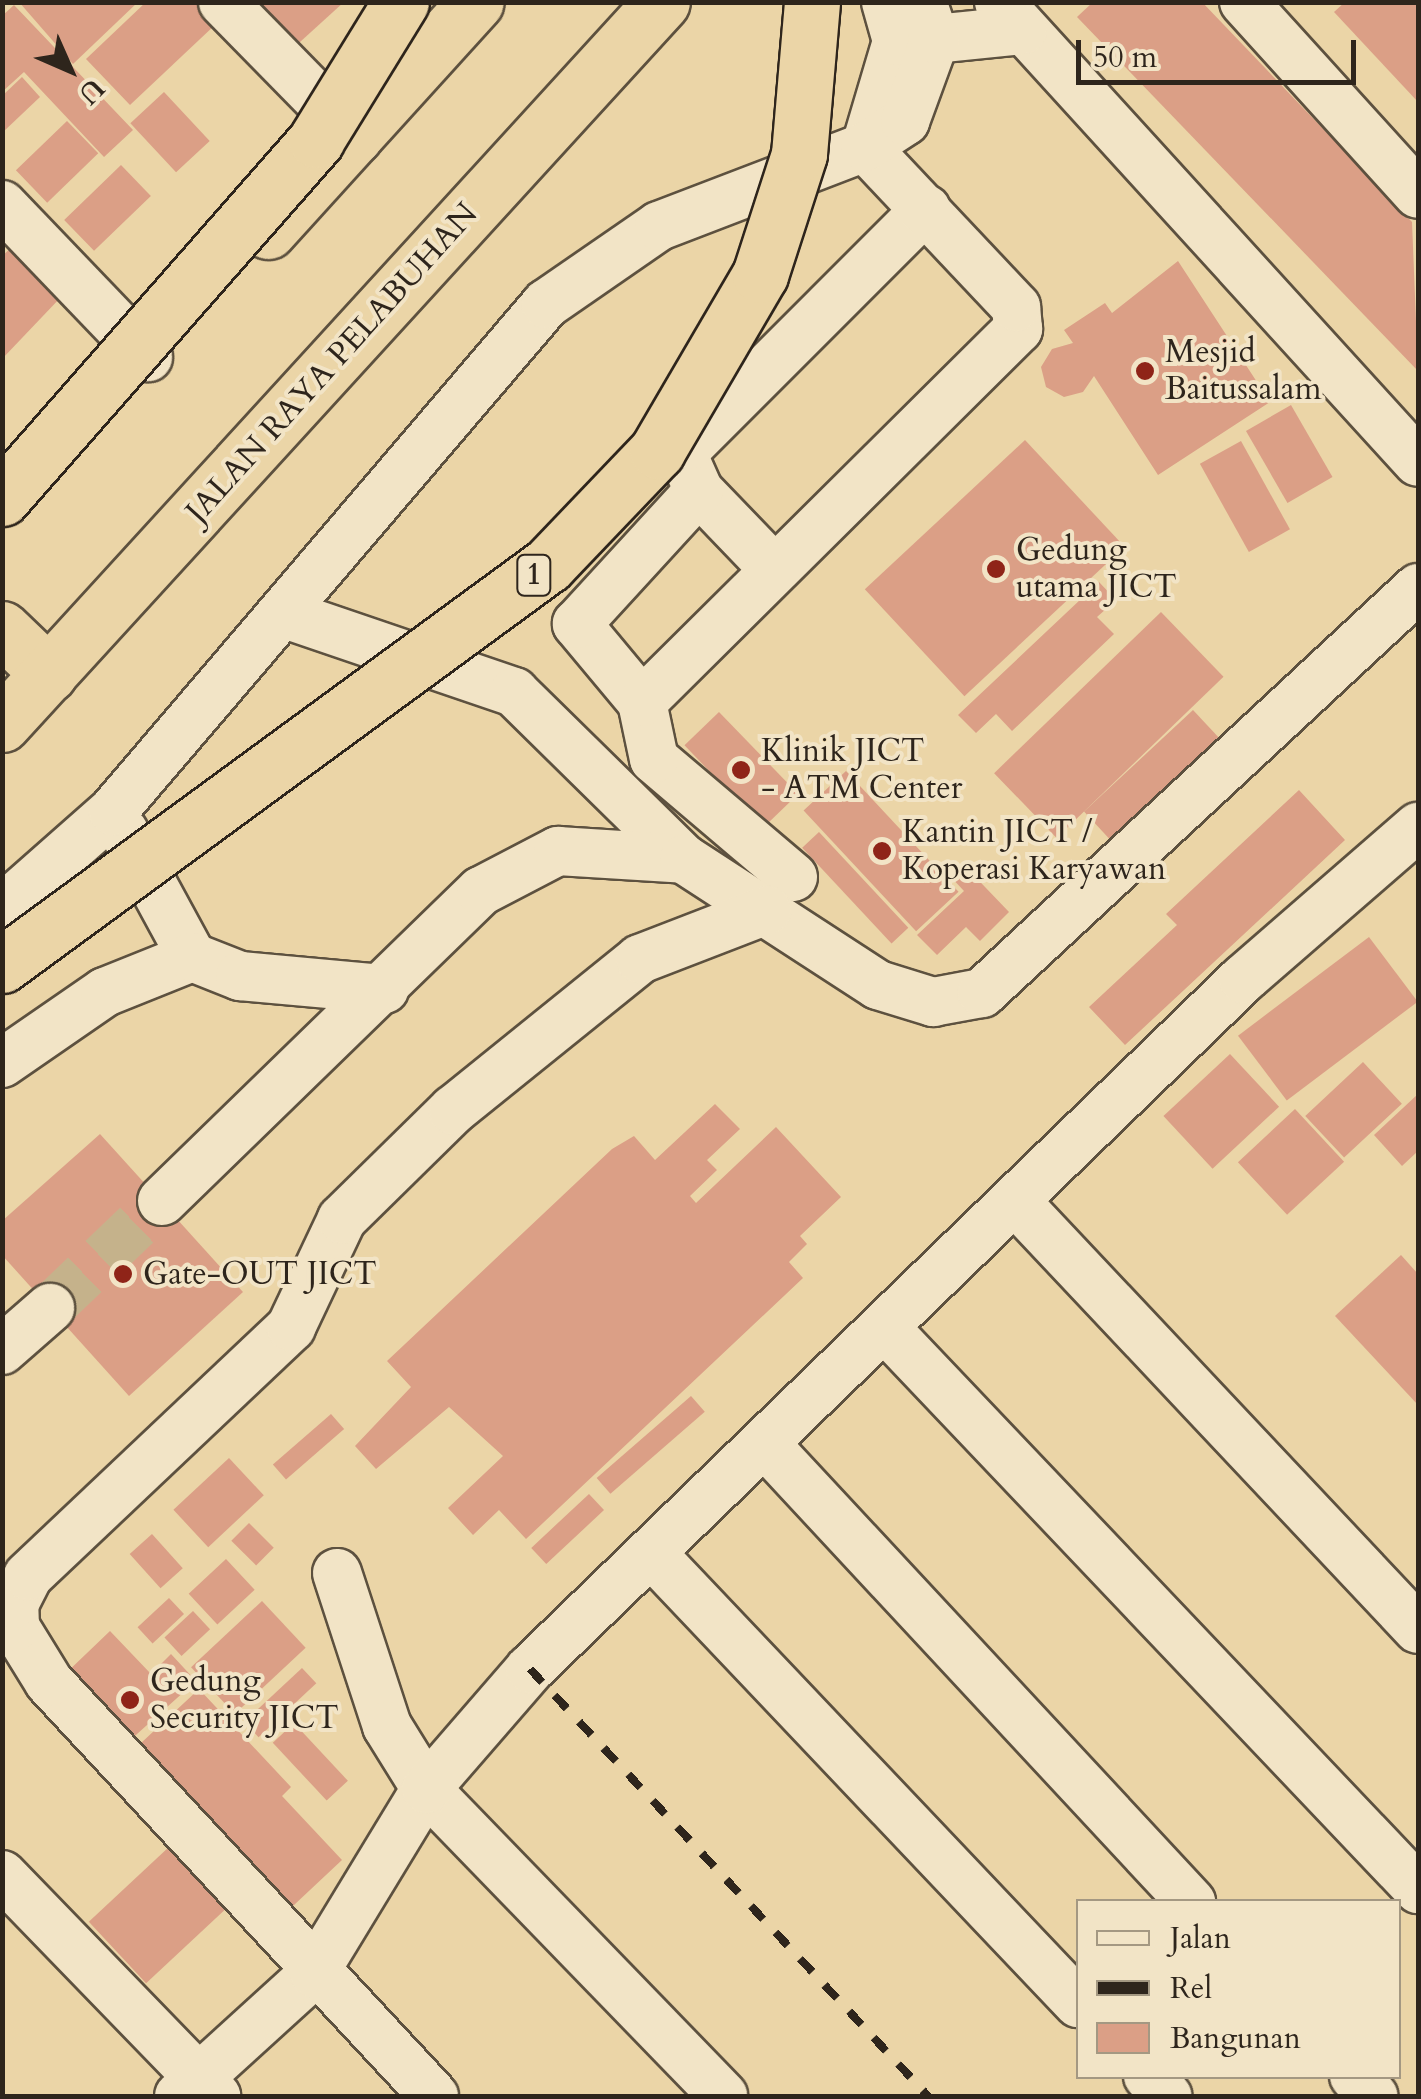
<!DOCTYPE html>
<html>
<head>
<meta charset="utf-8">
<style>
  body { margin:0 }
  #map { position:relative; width:1421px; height:2099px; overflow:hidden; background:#ebd5a7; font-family:Cardo,serif }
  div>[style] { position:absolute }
  .building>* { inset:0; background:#db9f86; transform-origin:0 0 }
  .minor-tunnel>* { height:48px; margin-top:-24px; transform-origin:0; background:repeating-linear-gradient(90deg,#c5b28b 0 48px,transparent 0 72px) }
  .roads { filter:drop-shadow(2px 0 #5d513f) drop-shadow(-2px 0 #5d513f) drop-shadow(0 2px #5d513f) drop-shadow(0 -2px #5d513f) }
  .minor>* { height:48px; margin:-24px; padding:0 24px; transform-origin:24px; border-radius:24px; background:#f2e4c6 }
  .highway>* { height:55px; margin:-27.5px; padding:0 27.5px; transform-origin:27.5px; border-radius:27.5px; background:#ebd5a7 }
  .rail>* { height:8px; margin-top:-4px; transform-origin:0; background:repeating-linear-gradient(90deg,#2e251c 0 18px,transparent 0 36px) }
  .bridges { filter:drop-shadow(2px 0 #2e251c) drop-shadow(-2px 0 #2e251c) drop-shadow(0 2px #2e251c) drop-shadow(0 -2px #2e251c) }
  .highway-bridge>* { height:55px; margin:-27.5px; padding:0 27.5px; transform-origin:27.5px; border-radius:27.5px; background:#ebd5a7 }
  .dots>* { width:28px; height:28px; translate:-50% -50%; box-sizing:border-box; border:5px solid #f2e4c6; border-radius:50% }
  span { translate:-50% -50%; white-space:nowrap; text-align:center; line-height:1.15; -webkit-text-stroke:8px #f2e4c6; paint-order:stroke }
  .shield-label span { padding:2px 8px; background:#f2e4c6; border:2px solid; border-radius:8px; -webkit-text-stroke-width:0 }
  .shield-label { font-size:30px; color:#2e251c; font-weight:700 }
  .poi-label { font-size:32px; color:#2e251c }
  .left { translate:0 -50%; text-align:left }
  .street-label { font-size:32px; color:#2e251c }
  .frame { position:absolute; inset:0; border:5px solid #2e251c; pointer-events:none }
  .legend { position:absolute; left:1076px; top:1899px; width:325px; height:180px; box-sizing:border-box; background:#f2e4c6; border:2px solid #a49882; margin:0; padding:12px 18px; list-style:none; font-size:30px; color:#2e251c }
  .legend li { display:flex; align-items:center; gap:20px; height:50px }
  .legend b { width:50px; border:2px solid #a49882 }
  .north { position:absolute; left:20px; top:20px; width:100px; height:100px; -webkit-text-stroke:8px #f2e4c6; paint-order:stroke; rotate:135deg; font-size:28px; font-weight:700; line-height:40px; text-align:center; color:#2e251c }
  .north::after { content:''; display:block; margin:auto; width:35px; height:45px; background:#2e251c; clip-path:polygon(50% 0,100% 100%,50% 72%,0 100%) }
  .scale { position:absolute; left:1076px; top:40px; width:280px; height:45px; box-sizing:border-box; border:5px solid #2e251c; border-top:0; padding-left:12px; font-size:30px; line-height:35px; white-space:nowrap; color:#2e251c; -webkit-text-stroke:8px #f2e4c6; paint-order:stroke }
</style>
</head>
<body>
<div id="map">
  <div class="building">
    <i style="clip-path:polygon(19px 2px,138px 2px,73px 64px)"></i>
    <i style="clip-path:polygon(146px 2px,195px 2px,216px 24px,130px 105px,86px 59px)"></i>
    <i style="clip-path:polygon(251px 2px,344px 2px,289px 52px)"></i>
    <i style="clip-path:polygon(1093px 2px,1202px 2px,1412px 222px,1418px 371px,1077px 17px)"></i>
    <i style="clip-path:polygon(1345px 2px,1418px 2px,1418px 102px,1334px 12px)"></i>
    <i style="clip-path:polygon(14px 5px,133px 130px,104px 157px,24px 72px,2px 92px,2px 16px)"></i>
    <i style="clip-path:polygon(22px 77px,40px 97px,2px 133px,2px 96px)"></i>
    <i style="left:164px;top:92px;width:67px;height:46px;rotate:47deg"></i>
    <i style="left:67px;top:121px;width:45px;height:71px;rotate:46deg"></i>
    <i style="left:121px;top:165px;width:43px;height:79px;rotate:46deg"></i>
    <i style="clip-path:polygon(11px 248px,62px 296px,2px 359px,2px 256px)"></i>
    <i style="clip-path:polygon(1178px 261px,1270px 402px,1158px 475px,1094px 376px,1083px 392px,1064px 397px,1046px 387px,1041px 367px,1052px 349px,1073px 343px,1064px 330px,1105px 303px,1112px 313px)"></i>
    <i style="left:1291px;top:405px;width:83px;height:52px;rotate:60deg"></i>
    <i style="left:1025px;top:440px;width:146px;height:219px;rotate:47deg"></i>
    <i style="left:1241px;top:441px;width:101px;height:47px;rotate:61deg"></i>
    <i style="clip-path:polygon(1099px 582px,1116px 600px,1097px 617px,1114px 634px,1012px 731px,996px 714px,976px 733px,958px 715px)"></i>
    <i style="left:1161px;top:612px;width:90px;height:232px;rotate:46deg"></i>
    <i style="left:1193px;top:710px;width:38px;height:149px;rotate:47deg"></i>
    <i style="left:719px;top:712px;width:114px;height:48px;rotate:46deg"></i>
    <i style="left:846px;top:771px;width:165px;height:58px;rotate:47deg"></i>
    <i style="clip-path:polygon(1299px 790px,1345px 840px,1125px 1045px,1089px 1007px,1177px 925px,1166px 914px)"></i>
    <i style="left:819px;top:832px;width:131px;height:23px;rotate:47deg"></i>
    <i style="clip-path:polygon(962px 863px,1009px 912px,980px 941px,966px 927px,937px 955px,917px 935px,964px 891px,949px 875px)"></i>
    <i style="left:1369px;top:937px;width:81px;height:164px;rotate:53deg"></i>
    <i style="left:1230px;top:1054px;width:72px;height:91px;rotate:47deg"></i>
    <i style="left:1363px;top:1062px;width:57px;height:79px;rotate:47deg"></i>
    <i style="clip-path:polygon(1418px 1094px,1418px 1151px,1402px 1166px,1374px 1135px)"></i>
    <i style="clip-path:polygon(715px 1104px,740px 1129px,707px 1160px,717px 1170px,690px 1196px,696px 1203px,776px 1127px,841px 1197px,800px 1236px,807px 1244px,789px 1262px,803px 1278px,526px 1539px,499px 1510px,473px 1535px,448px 1508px,503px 1456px,449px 1407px,376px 1469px,355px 1446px,411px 1387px,387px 1361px,612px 1149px,634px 1136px,655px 1160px)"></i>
    <i style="left:1295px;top:1109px;width:72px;height:78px;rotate:47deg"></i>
    <i style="clip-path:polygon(100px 1134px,243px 1292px,129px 1396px,2px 1255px,2px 1221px)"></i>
    <i style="clip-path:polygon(1401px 1255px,1418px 1274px,1418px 1405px,1335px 1316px)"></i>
    <i style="left:691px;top:1396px;width:21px;height:125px;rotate:49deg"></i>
    <i style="left:331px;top:1414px;width:20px;height:77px;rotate:49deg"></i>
    <i style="left:229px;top:1458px;width:51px;height:76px;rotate:47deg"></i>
    <i style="left:589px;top:1494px;width:22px;height:79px;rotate:47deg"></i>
    <i style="left:249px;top:1523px;width:35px;height:25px;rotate:45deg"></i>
    <i style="left:152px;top:1534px;width:46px;height:30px;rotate:48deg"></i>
    <i style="left:226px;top:1559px;width:42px;height:51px;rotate:47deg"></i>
    <i style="left:169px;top:1598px;width:22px;height:43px;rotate:47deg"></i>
    <i style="left:262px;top:1601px;width:64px;height:97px;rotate:47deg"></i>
    <i style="left:193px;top:1611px;width:25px;height:39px;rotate:47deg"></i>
    <i style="clip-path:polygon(110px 1631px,151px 1674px,171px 1654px,196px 1681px,117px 1752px,63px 1676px)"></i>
    <i style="left:302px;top:1668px;width:21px;height:79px;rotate:47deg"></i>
    <i style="clip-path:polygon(199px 1689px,291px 1787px,282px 1796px,342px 1860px,278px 1920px,126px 1757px)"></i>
    <i style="left:294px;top:1723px;width:79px;height:29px;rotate:47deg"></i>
    <i style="left:170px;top:1846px;width:84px;height:111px;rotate:47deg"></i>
  </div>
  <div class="minor-tunnel">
    <i style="left:50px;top:1308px;width:155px;rotate:-43.7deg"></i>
  </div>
  <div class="roads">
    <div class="minor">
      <i style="left:223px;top:2px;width:192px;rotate:45.6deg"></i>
      <i style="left:999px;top:2px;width:622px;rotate:47.67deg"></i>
      <i style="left:1244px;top:2px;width:259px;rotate:47.8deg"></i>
      <i style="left:935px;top:39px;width:88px;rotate:-5.8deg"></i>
      <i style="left:868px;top:139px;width:102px;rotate:-73.5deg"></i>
      <i style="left:897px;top:41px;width:41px;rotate:-105.8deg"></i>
      <i style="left:2px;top:205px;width:211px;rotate:46.2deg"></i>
      <i style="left:774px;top:569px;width:108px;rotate:-133.9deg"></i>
      <i style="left:699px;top:491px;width:42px;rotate:-114.1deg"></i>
      <i style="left:682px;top:453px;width:345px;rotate:-45deg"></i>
      <i style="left:285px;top:614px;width:242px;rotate:18.8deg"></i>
      <i style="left:514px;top:692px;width:238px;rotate:44.5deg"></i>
      <i style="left:642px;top:702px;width:102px;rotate:-129.8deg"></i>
      <i style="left:577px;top:624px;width:180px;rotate:-47.5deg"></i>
      <i style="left:124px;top:832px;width:142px;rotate:61.5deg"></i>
      <i style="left:793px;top:877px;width:182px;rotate:-139.7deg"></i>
      <i style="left:654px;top:759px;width:58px;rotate:-101.9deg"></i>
      <i style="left:642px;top:702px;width:530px;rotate:-44.77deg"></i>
      <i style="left:1018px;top:329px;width:22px;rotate:-95deg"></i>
      <i style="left:1016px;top:307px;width:220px;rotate:-133.3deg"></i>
      <i style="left:2px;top:909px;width:148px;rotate:-41.4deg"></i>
      <i style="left:113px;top:811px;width:667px;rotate:-49.5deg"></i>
      <i style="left:546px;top:304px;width:137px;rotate:-34.6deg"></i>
      <i style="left:659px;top:226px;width:221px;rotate:-21deg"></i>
      <i style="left:865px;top:147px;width:48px;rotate:-33deg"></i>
      <i style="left:905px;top:121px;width:87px;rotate:-69.9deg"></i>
      <i style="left:935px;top:39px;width:39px;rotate:-109deg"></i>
      <i style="left:2px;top:1063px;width:125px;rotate:-34.6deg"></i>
      <i style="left:105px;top:992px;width:94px;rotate:-21.9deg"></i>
      <i style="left:192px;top:957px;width:52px;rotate:21.6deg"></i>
      <i style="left:240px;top:976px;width:145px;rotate:5.2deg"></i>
      <i style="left:162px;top:1201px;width:445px;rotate:-44.2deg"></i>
      <i style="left:481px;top:891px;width:87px;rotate:-27.5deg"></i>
      <i style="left:558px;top:851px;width:126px;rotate:3.6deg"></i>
      <i style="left:684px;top:859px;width:231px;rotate:33deg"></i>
      <i style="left:878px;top:985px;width:58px;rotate:17.2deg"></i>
      <i style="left:933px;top:1002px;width:50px;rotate:-10.4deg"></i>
      <i style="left:982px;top:993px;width:595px;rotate:-42.89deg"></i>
      <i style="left:1017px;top:1203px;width:585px;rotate:46.73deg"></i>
      <i style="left:888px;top:1331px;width:770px;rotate:46.47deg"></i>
      <i style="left:2px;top:1350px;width:64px;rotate:-41.2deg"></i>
      <i style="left:767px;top:1446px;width:623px;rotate:47.08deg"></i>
      <i style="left:653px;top:1555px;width:618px;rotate:46.51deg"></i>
      <i style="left:337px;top:1573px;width:161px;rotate:71.9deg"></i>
      <i style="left:387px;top:1726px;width:74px;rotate:58.2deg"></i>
      <i style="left:426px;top:1789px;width:427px;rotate:45.9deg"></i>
      <i style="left:2px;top:1875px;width:308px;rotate:45.9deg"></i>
      <i style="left:1148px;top:2076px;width:28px;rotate:46deg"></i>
      <i style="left:1354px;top:2076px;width:28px;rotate:46deg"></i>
      <i style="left:179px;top:2096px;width:183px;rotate:-42.3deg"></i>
      <i style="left:314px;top:1973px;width:215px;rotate:-58.7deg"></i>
      <i style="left:426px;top:1789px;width:159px;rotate:-49.1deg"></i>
      <i style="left:530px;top:1669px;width:992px;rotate:-44.06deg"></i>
      <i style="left:1243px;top:979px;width:232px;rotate:-41deg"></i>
      <i style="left:434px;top:2096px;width:565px;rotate:-132.92deg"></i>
      <i style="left:49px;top:1682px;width:65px;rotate:-121.7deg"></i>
      <i style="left:15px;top:1627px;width:23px;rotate:-92deg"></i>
      <i style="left:14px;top:1604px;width:31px;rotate:-63deg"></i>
      <i style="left:28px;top:1576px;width:362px;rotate:-43.4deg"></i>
      <i style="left:291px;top:1327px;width:119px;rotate:-64.7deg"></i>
      <i style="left:342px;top:1219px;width:156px;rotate:-44.5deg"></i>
      <i style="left:453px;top:1110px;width:240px;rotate:-38.9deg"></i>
      <i style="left:640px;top:959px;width:136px;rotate:-21.1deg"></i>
    </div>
    <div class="highway">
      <i style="left:268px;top:231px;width:309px;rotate:-47.8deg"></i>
      <i style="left:2px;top:629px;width:65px;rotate:43.8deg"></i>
      <i style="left:2px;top:724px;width:978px;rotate:-47.57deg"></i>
    </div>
  </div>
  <div class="rail">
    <i style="left:530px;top:1669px;width:584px;rotate:47.01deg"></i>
  </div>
  <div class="bridges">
    <div class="highway-bridge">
      <i style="left:2px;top:498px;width:476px;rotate:-48.7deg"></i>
      <i style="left:316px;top:140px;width:162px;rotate:-58.4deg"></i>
      <i style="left:2px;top:965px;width:677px;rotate:-36.23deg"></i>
      <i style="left:548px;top:565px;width:158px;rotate:-46.3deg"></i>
      <i style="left:657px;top:451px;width:204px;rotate:-59.7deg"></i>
      <i style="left:760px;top:275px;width:127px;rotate:-72.1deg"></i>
      <i style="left:799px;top:154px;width:153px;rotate:-85.1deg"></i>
    </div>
  </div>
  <div class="dots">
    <i style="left:1145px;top:371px;background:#8f2418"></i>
    <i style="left:996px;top:569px;background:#8f2418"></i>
    <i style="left:741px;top:770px;background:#8f2418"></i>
    <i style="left:882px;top:851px;background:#8f2418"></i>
    <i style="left:123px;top:1274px;background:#8f2418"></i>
    <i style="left:130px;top:1700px;background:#8f2418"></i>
  </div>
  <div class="shield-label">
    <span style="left:534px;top:575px">1</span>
  </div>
  <div class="poi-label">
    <span class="left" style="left:1165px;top:371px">Mesjid<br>Baitussalam</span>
    <span class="left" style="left:1016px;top:569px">Gedung<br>utama JICT</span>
    <span class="left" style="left:761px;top:770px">Klinik JICT<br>- ATM Center</span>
    <span class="left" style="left:902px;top:851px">Kantin JICT /<br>Koperasi Karyawan</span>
    <span class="left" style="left:143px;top:1274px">Gate-OUT JICT</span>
    <span class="left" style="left:150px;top:1700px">Gedung<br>Security JICT</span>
  </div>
  <div class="street-label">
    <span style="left:332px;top:363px;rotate:-48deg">JALAN RAYA PELABUHAN</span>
  </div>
  <div class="frame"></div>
  <ul class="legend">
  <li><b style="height:12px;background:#f2e4c6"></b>Jalan</li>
  <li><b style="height:12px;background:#2e251c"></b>Rel</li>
  <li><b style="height:28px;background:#db9f86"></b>Bangunan</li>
  </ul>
  <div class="north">U</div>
  <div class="scale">50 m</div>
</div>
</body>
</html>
